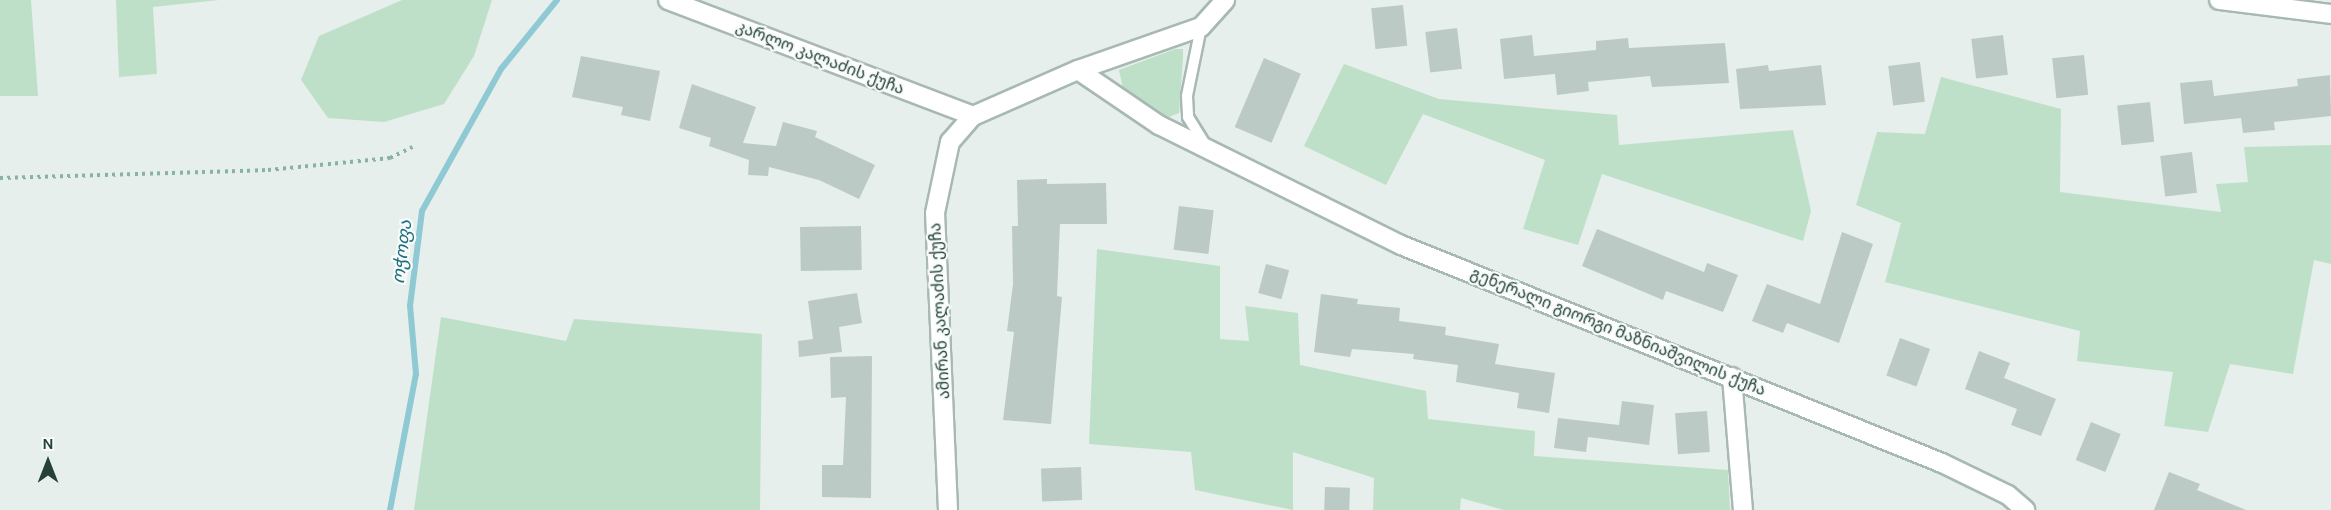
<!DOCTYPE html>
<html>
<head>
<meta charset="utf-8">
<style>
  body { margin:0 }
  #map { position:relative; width:2331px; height:510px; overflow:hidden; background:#e6efeb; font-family:Karla,"Noto Sans Georgian",sans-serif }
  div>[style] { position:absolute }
  .green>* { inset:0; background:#bfe0c8 }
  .stream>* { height:6px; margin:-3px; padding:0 3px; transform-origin:3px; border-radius:3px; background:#8ec9d4 }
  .building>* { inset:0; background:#bbcac4; transform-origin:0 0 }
  .path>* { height:4px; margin-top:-2px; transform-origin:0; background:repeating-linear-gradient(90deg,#86b3a5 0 3px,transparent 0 7.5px) }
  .roads { filter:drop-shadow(2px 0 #a8b8b2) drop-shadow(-2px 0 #a8b8b2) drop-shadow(0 2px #a8b8b2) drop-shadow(0 -2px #a8b8b2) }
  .lane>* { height:10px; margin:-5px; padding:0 5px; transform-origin:5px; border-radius:5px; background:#fff }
  .street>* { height:18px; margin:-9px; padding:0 9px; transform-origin:9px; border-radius:9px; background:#fff }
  span { translate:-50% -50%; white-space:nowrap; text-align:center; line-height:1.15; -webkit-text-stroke:4.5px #f7fbf9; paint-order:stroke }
  .street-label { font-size:16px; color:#24423a }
  .water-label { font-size:18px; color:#1c6f80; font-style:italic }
  .north { position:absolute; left:18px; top:432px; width:60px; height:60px; -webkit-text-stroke:4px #f7fbf9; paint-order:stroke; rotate:0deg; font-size:16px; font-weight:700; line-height:24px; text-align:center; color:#24423a }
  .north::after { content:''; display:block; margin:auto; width:21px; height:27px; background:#24423a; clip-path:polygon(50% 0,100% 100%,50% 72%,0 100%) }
</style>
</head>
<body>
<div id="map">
  <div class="green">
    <i style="clip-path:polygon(0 0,31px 0,38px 96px,0 96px)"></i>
    <i style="clip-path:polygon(116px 0,219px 0,153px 7px,157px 74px,119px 77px)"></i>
    <i style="clip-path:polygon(402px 0,492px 0,474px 56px,444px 104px,384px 122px,328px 118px,301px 80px,319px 36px)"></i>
    <i style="clip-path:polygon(1175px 49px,1183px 49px,1183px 57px,1179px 113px,1169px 117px,1124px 93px,1119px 70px)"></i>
    <i style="clip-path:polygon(1344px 64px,1439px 99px,1617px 115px,1619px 145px,1793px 130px,1811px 211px,1803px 241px,1602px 174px,1578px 245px,1523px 229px,1545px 160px,1423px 114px,1386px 185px,1304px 146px)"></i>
    <i style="clip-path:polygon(1941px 77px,2061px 109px,2060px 192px,2221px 212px,2216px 184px,2248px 182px,2244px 147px,2331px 145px,2331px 264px,2314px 260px,2293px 374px,2230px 364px,2208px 432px,2164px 426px,2173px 372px,2077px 361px,2080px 331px,1885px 282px,1901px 223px,1856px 205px,1877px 132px,1925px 134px)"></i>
    <i style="clip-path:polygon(1097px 249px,1220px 266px,1220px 339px,1249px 341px,1245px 306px,1298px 313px,1300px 365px,1426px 391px,1428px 419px,1535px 431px,1534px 456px,1728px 470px,1730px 510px,1504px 510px,1461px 498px,1460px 510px,1373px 510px,1374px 478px,1293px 452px,1293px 510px,1195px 490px,1191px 452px,1089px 444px)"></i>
    <i style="clip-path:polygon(441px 317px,566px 341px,574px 319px,762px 334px,760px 510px,414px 510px)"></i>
  </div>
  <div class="stream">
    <i style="left:390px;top:510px;width:138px;rotate:-79.2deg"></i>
    <i style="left:416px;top:374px;width:68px;rotate:-95deg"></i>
    <i style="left:410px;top:306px;width:96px;rotate:-82.8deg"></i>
    <i style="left:422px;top:211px;width:162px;rotate:-60.9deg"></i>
    <i style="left:501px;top:69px;width:89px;rotate:-50.9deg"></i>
  </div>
  <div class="building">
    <i style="left:1403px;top:5px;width:41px;height:32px;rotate:84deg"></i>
    <i style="left:1457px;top:28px;width:41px;height:32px;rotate:83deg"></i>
    <i style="clip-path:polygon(1532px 35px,1534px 56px,1596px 50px,1596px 41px,1628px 38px,1629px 48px,1725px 43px,1729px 83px,1652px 87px,1650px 76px,1588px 82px,1589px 91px,1557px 95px,1555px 74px,1504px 79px,1500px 39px)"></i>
    <i style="left:2003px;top:35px;width:40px;height:32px;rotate:83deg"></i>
    <i style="left:2084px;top:55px;width:40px;height:32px;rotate:84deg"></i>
    <i style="clip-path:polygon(581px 56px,660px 71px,650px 121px,621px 115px,623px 107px,572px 97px)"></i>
    <i style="left:1264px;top:58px;width:40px;height:75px;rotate:23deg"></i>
    <i style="left:1920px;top:62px;width:40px;height:32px;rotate:83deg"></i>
    <i style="clip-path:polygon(1768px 65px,1769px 71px,1821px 65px,1826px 105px,1740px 109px,1736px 69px)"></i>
    <i style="clip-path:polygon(2330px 75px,2331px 116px,2274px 122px,2275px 130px,2243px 133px,2241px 118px,2184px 124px,2180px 83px,2212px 80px,2214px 96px,2298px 86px,2297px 79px)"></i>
    <i style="clip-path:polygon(692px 84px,756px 107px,743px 143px,776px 146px,783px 122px,817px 131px,815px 137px,875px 165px,859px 199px,819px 180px,769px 167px,768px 176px,748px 175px,749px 160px,709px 146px,711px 138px,679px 128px)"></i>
    <i style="left:2150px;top:102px;width:40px;height:33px;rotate:84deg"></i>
    <i style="left:2192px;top:152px;width:41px;height:32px;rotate:83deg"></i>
    <i style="clip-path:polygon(1047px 179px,1047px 184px,1106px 183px,1107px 224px,1060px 224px,1057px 296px,1062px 297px,1051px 424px,1003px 420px,1014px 332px,1007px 331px,1013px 284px,1012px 226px,1018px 226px,1017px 180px)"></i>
    <i style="left:1179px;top:206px;width:35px;height:44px;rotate:7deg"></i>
    <i style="left:861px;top:226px;width:44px;height:61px;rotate:89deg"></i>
    <i style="clip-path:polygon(1597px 229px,1704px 272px,1707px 263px,1738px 275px,1723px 312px,1666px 291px,1663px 300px,1582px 266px)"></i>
    <i style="clip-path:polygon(1842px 232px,1873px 244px,1839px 343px,1787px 323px,1783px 333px,1752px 321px,1767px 284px,1820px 304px)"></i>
    <i style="left:1266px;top:264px;width:24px;height:30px;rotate:15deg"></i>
    <i style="clip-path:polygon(857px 293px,862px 323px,839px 327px,842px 352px,799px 357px,798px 341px,813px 339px,808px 301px)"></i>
    <i style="clip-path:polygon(1321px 294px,1358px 299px,1357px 304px,1400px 308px,1399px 321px,1446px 327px,1445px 335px,1499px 344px,1495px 364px,1555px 373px,1549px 413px,1517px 408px,1519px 393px,1456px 382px,1458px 365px,1413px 359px,1414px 354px,1352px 349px,1350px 357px,1314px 352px)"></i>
    <i style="left:1900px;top:338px;width:32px;height:40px;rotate:20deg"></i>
    <i style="clip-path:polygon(1979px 351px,2010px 363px,2004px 378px,2056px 399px,2041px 436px,2011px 425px,2017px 409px,1965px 389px)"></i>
    <i style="clip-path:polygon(872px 356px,871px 498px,822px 497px,822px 465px,843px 465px,846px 397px,831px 398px,830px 357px)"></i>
    <i style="clip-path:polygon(1622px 401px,1654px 405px,1649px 445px,1588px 437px,1586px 452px,1554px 448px,1558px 418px,1619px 425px)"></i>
    <i style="left:1707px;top:411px;width:41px;height:32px;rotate:86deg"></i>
    <i style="left:2091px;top:422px;width:32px;height:41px;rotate:22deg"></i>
    <i style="left:1081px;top:467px;width:33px;height:40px;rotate:88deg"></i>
    <i style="clip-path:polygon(2169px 472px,2200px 484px,2197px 490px,2246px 510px,2154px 510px)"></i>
    <i style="left:1325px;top:487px;width:25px;height:23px;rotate:2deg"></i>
  </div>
  <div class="path">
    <i style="left:0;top:178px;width:268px;rotate:-1.7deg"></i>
    <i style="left:268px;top:170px;width:123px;rotate:-5.6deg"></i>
    <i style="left:390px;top:158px;width:25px;rotate:-26deg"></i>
  </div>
  <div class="roads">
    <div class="lane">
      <i style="left:1201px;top:27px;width:70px;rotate:101.5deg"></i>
      <i style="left:1187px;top:96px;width:21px;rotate:87deg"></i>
      <i style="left:1188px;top:117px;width:31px;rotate:58deg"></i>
    </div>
    <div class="street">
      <i style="left:668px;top:0;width:326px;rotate:20.8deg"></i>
      <i style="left:2219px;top:0;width:113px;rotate:7.1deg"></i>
      <i style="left:1078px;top:70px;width:98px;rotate:34.2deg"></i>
      <i style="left:1159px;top:125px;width:270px;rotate:26.4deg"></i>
      <i style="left:1401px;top:245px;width:583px;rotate:21.95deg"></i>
      <i style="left:1942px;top:463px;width:73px;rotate:25.9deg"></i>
      <i style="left:2008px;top:495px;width:23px;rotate:41deg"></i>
      <i style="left:1732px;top:377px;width:133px;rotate:85.3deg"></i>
      <i style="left:948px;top:510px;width:297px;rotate:-92.5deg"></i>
      <i style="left:935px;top:213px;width:73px;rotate:-78.1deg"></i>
      <i style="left:950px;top:142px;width:35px;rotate:-49deg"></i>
      <i style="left:973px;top:116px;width:115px;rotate:-23.7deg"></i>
      <i style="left:1078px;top:70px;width:130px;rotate:-19.3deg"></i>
      <i style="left:1201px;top:27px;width:36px;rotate:-48deg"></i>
    </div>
  </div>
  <div class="street-label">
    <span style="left:820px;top:58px;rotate:21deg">კარლო კალაძის ქუჩა</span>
    <span style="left:940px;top:311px;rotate:-93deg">ამირან კალაძის ქუჩა</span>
    <span style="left:1618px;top:332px;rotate:22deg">გენერალი გიორგი მაზნიაშვილის ქუჩა</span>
  </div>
  <div class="water-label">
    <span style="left:402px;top:252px;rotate:-83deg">ოჭოფა</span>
  </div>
  <div class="north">N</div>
</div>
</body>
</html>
